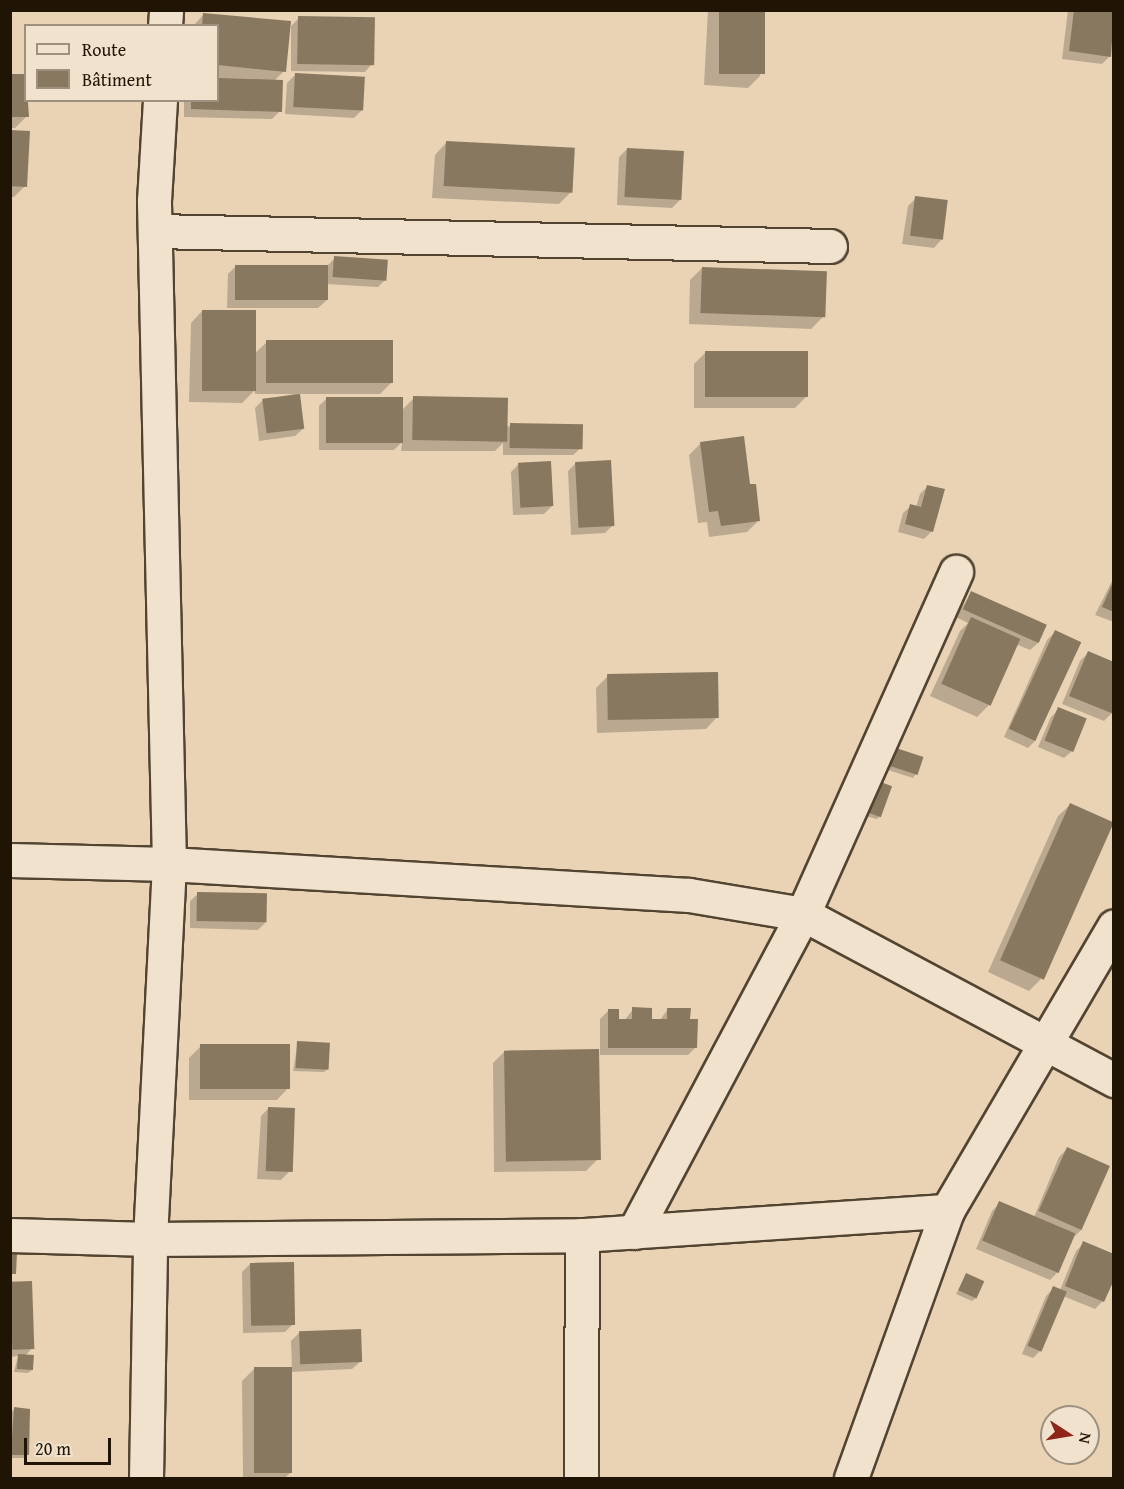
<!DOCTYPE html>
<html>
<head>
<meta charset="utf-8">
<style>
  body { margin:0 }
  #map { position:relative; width:1124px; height:1489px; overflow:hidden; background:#e9d3b4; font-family:"Gentium Book Plus",serif }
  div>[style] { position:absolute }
  .shadow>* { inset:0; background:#0003 }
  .building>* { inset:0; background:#897860; transform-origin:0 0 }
  .roads { filter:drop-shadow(2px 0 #524431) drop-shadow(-2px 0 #524431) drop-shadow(0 2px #524431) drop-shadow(0 -2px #524431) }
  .minor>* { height:33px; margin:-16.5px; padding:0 16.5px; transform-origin:16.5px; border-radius:16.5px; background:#f1e2ce }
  span { translate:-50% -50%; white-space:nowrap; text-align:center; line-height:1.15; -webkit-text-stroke:4.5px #f1e2ce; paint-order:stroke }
  .frame { position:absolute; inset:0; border:12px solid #201505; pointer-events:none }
  .legend { position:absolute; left:24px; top:24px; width:195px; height:78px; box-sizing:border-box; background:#f1e2ce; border:2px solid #9d907e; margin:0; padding:8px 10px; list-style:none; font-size:18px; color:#201505 }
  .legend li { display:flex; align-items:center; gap:12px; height:30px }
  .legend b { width:30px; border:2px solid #9d907e }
  .north { position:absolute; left:1040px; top:1405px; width:60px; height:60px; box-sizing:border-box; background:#f1e2ce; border:2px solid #9d907e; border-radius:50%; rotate:102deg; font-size:16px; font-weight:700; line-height:24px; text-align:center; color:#201505 }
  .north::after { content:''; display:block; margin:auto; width:21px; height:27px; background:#8f2418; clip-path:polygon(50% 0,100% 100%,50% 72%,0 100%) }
  .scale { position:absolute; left:24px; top:1438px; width:87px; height:27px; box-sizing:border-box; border:3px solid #201505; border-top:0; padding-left:8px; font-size:18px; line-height:21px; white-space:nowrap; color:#201505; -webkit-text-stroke:4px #f1e2ce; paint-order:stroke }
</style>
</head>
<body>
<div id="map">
  <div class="shadow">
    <i style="clip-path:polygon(708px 10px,764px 10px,760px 76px,748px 88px,704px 85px)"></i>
    <i style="clip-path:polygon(1068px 10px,1114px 10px,1110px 56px,1102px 64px,1062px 59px)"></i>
    <i style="clip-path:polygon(204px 14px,284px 71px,274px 81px,280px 111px,272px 119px,184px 117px,184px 100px,218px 100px,218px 26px,193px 26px)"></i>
    <i style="clip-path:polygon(299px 18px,372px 64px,365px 72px,291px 71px,291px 26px)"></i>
    <i style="clip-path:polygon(295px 75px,362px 110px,354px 118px,285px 114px,287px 83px)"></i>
    <i style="clip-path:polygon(10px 76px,27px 116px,15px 128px,10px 128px)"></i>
    <i style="clip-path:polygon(10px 132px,26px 185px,14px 197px,10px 197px)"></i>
    <i style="clip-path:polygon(446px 143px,571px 192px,559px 204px,432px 198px,435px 155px)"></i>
    <i style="clip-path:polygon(627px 149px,680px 200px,672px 208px,617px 205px,619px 157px)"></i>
    <i style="clip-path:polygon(916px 198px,941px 240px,934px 248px,902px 244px,908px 206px)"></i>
    <i style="clip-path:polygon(335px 258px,385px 280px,378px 287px,326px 284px,326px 301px,318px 308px,227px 308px,228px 274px,236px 266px,327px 266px)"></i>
    <i style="clip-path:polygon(702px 268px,823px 317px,811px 329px,689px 324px,690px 280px)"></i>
    <i style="clip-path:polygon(202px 311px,254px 354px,267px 342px,392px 382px,380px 394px,299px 394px,303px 429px,295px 436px,259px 441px,255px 408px,263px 400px,294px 394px,255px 394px,255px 390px,242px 403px,189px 402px,191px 323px)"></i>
    <i style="clip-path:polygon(706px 352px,807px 396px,795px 408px,694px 408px,694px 364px)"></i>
    <i style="clip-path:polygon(327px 398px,402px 410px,414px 398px,581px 448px,573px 455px,503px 455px,503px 443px,495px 451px,401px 451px,402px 442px,394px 450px,319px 450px,319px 406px)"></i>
    <i style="clip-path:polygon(701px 443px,749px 486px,759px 520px,747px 532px,709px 537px,707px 522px,698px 523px,689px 455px)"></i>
    <i style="clip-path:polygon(576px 463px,613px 525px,605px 533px,571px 535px,568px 471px)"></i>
    <i style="clip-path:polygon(519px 464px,552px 506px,544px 514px,513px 515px,511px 472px)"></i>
    <i style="clip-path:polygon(928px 486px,932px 531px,924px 539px,898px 532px,903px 513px,911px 506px,916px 507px,920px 494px)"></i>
    <i style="clip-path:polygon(1114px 577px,1114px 622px,1095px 615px)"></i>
    <i style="clip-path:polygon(971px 593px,1038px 643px,1030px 650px,1016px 644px,989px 705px,977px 717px,930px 696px,960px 631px,968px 623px,956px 617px)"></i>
    <i style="clip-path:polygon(1055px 632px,1036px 740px,1028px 748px,1004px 737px,1047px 640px)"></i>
    <i style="clip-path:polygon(1088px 653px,1114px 711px,1104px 721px,1062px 704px,1080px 661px)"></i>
    <i style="clip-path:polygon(608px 676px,717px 717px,706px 729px,597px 733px,596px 688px)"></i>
    <i style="clip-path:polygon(1059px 709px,1085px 720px,1072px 751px,1064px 758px,1038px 747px,1051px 717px)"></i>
    <i style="clip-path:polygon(893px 748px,916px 774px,913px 778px,885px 769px)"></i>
    <i style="clip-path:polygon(875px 787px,880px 816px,877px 819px,865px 816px)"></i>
    <i style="clip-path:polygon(1070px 805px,1041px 979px,1029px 991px,988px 972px,1058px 816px)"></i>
    <i style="clip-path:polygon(198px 894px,266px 922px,258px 930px,190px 928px,190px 901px)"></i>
    <i style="clip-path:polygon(633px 1009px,651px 1020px,660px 1020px,668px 1009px,689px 1020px,696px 1047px,688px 1055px,600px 1055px,600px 1019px,608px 1011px,617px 1020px,625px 1020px)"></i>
    <i style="clip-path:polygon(298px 1042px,327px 1069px,324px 1072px,293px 1071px)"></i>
    <i style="clip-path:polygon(201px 1046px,288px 1088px,277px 1100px,189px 1100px,189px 1058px)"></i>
    <i style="clip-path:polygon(505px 1051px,598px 1159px,586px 1171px,494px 1172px,493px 1063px)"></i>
    <i style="clip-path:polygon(269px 1108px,289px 1172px,281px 1180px,257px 1179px,261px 1116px)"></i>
    <i style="clip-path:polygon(1067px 1149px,1082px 1229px,1074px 1237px,1058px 1272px,1050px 1280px,976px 1249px,992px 1211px,1000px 1203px,1034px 1217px,1059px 1157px)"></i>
    <i style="clip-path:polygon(1084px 1243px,1103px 1301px,1095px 1309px,1063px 1296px,1041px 1350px,1033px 1358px,1022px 1354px,1046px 1296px,1054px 1288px,1060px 1290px,1076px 1251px)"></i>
    <i style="clip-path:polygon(250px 1264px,293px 1324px,285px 1332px,243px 1333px,242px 1272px)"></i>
    <i style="clip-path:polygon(966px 1275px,976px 1298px,972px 1301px,956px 1294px)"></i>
    <i style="clip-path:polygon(10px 1283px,32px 1348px,25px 1356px,32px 1370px,28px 1373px,14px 1372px,18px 1356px,10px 1357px)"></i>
    <i style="clip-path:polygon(299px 1333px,360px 1362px,352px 1369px,290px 1372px,291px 1472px,285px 1478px,243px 1478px,242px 1381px,254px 1369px,292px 1369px,291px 1341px)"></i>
    <i style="clip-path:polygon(15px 1409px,28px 1454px,24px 1458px,10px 1458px,11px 1412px)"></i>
  </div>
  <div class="building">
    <i style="left:719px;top:10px;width:46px;height:64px"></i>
    <i style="clip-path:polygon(1074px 10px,1114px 10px,1111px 57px,1069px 51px)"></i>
    <i style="clip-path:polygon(203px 13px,291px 21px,286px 72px,218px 65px,218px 26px,202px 26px)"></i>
    <i style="left:298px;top:16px;width:77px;height:48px;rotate:1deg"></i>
    <i style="left:295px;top:73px;width:70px;height:34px;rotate:3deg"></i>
    <i style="clip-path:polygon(10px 74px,26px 74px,29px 117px,10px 117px)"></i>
    <i style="clip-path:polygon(218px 78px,283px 80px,282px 112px,191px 109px,191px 100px,218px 100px)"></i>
    <i style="left:10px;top:130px;width:20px;height:56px;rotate:3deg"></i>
    <i style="left:446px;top:141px;width:129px;height:45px;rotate:3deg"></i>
    <i style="left:627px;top:148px;width:57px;height:49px;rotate:3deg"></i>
    <i style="left:915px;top:196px;width:33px;height:40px;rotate:7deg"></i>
    <i style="left:334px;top:256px;width:54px;height:21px;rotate:4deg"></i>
    <i style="left:235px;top:265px;width:93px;height:35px"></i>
    <i style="left:702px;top:267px;width:125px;height:46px;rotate:2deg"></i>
    <i style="left:202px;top:310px;width:54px;height:81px"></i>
    <i style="left:266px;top:340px;width:127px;height:43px"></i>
    <i style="left:705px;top:351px;width:103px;height:46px"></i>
    <i style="left:300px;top:394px;width:35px;height:38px;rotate:83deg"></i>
    <i style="left:413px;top:396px;width:95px;height:44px;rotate:1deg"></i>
    <i style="left:326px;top:397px;width:77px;height:46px"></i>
    <i style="left:510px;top:423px;width:73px;height:25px;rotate:1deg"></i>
    <i style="clip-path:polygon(744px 436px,750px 484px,756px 484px,760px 521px,721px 526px,718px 511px,709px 512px,700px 442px)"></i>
    <i style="left:611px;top:460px;width:66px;height:36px;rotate:87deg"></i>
    <i style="left:551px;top:461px;width:45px;height:33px;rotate:87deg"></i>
    <i style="clip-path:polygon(927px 485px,945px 489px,933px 532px,905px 524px,910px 504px,921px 507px)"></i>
    <i style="clip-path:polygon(1114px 580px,1114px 612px,1102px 607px)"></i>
    <i style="left:971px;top:591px;width:83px;height:20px;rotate:24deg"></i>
    <i style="left:971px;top:617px;width:54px;height:73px;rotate:24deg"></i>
    <i style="left:1055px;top:630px;width:29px;height:109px;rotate:25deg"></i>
    <i style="clip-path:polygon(1088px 651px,1114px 662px,1114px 714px,1069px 696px)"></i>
    <i style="left:718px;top:672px;width:46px;height:111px;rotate:89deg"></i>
    <i style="left:1058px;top:707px;width:31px;height:36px;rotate:22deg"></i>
    <i style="left:893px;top:747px;width:32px;height:19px;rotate:18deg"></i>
    <i style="left:878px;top:781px;width:15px;height:33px;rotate:20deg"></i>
    <i style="left:1070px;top:803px;width:48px;height:172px;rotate:24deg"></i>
    <i style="left:197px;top:892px;width:70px;height:29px;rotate:1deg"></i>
    <i style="clip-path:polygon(632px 1007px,652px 1008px,652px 1019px,667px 1019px,667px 1008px,691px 1008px,690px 1019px,698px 1019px,697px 1048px,608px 1048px,608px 1009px,619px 1009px,619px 1019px,632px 1019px)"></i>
    <i style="left:297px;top:1041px;width:33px;height:27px;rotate:3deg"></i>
    <i style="left:200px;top:1044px;width:90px;height:45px"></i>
    <i style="left:599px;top:1049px;width:111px;height:95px;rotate:89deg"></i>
    <i style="left:268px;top:1107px;width:27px;height:64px;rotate:2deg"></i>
    <i style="left:1067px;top:1147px;width:47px;height:70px;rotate:24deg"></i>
    <i style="left:999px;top:1201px;width:83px;height:43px;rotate:23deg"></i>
    <i style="clip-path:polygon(1083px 1241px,1114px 1254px,1114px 1280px,1104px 1302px,1065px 1286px)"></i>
    <i style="clip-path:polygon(10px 1252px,17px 1253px,16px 1274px,10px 1274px)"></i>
    <i style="left:294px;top:1262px;width:63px;height:44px;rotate:89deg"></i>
    <i style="left:966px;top:1273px;width:20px;height:19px;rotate:24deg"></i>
    <i style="left:32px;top:1281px;width:68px;height:22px;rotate:88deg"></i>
    <i style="left:1053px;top:1286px;width:15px;height:65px;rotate:23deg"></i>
    <i style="left:361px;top:1329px;width:33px;height:62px;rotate:88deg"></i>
    <i style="left:18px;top:1354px;width:16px;height:15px;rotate:4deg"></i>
    <i style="left:254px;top:1367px;width:38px;height:106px"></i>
    <i style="clip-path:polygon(14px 1407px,30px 1409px,29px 1455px,11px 1455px)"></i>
  </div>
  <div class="roads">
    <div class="minor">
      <i style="left:165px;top:26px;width:16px;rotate:-86deg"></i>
      <i style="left:155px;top:231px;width:675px;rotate:1.27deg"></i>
      <i style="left:10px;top:860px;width:159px;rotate:1.4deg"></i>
      <i style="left:169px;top:864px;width:521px;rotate:3.41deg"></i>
      <i style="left:689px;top:895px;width:116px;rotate:9.5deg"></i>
      <i style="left:803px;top:914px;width:353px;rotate:28.1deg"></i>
      <i style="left:634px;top:1232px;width:360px;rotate:-62deg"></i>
      <i style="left:803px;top:914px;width:375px;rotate:-65.9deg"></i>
      <i style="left:10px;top:1235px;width:140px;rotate:1.6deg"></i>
      <i style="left:150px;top:1239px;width:432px;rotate:-0.5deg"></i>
      <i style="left:582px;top:1235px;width:366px;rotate:-3.8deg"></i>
      <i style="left:146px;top:1478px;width:239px;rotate:-89deg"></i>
      <i style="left:150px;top:1239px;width:375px;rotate:-87.1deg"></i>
      <i style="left:169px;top:864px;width:663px;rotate:-91.3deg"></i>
      <i style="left:154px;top:201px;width:101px;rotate:-86.6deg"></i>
      <i style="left:581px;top:1478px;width:243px;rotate:-89.8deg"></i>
      <i style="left:851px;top:1478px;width:284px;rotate:-70.2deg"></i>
      <i style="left:947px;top:1211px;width:330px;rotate:-59.6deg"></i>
    </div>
  </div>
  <div class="frame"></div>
  <ul class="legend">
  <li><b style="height:8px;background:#f1e2ce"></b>Route</li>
  <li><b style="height:16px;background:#897860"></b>Bâtiment</li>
  </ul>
  <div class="north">N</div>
  <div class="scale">20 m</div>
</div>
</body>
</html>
